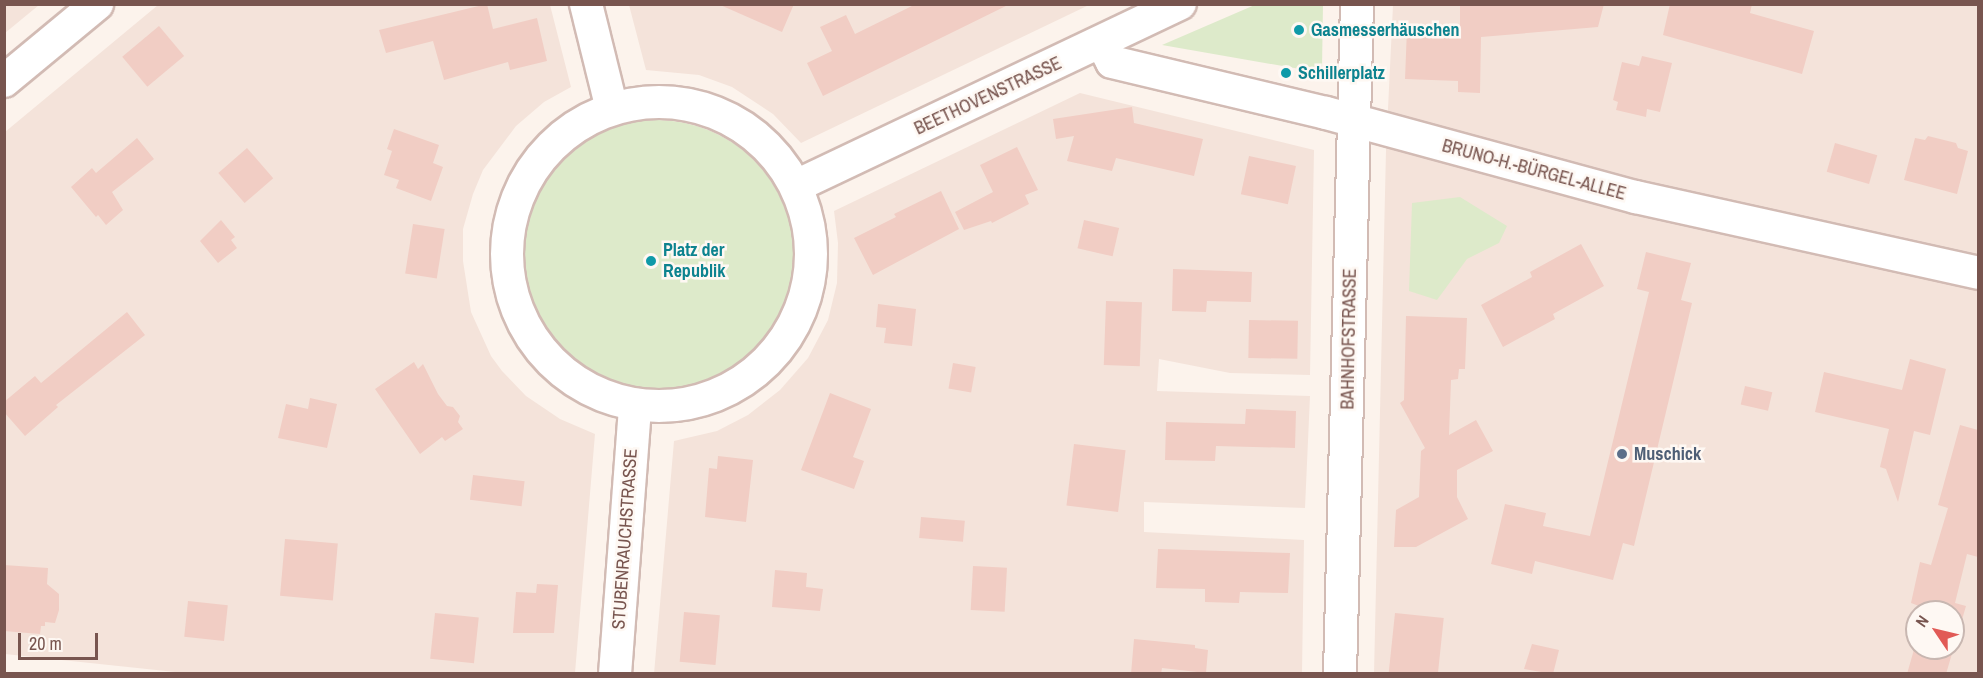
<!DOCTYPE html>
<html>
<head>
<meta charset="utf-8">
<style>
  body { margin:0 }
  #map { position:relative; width:1983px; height:678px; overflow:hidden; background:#fcf3ec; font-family:"Archivo Narrow",sans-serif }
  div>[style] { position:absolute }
  .residential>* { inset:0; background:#f4e3da }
  .green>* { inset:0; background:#ddeaca }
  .round { border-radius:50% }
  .building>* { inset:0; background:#f1cdc4; transform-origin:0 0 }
  .roads { filter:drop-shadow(2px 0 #d2bbb4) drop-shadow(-2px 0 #d2bbb4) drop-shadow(0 2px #d2bbb4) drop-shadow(0 -2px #d2bbb4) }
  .street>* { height:32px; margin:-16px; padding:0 16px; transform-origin:16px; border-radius:16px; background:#fff }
  .street>.ring { margin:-16px; padding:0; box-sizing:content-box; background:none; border:32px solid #fff; border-radius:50% }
  .dots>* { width:16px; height:16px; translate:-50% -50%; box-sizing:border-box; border:3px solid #fef8f3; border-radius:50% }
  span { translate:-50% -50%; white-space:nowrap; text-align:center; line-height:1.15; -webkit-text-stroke:5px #fef8f3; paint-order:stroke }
  .culture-label { font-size:18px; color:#0d838f; font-weight:700 }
  .left { translate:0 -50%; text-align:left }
  .street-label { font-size:18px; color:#78554f }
  .service-label { font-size:18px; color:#4e5e75; font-weight:700 }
  .frame { position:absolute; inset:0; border:6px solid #78554f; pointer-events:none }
  .north { position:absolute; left:1905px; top:600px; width:60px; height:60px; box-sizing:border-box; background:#fef8f3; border:2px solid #c8b7b1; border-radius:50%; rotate:305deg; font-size:16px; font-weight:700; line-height:24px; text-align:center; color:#78554f }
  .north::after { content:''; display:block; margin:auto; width:21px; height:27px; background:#e15a56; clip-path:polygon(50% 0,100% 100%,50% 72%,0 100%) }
  .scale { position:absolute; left:18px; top:633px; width:80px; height:27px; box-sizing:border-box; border:3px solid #78554f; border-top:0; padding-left:8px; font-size:18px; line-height:21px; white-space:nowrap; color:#78554f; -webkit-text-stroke:4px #fef8f3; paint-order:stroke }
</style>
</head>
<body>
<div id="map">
  <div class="residential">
    <i style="clip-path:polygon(5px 4px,39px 4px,39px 5px,5px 33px)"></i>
    <i style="clip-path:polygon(158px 5px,550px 5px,571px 87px,544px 102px,516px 126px,483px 170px,473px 194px,463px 229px,463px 261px,471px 312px,491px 356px,502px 371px,526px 396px,560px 419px,595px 434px,575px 673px,194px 674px,5px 654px,5px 132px)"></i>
    <i style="clip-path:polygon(629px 5px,1089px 5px,801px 143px,773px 114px,732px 87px,699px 75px,646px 70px)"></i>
    <i style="clip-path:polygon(evenodd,1393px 5px,1978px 5px,1978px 673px,1374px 674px,1386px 150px,1393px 5px,1917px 612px,1953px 612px,1953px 648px,1917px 648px,1917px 612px)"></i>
    <i style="clip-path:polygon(1080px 93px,1314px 150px,1310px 375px,1230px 373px,1159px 359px,1157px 391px,1310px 396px,1305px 508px,1144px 502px,1144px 532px,1304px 540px,1302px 673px,654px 674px,674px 441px,717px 431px,748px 415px,780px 390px,808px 358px,828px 320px,837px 283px,838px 243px,834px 211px)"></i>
  </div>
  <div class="green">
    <i style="clip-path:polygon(1257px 4px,1323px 5px,1322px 68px,1317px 72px,1162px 45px)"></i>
    <i class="round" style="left:520px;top:120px;width:274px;height:274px"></i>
    <i style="clip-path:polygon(1460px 197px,1507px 226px,1499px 243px,1467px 259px,1437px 300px,1409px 291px,1412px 203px)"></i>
  </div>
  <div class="building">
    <i style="clip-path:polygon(487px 4px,493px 29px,537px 18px,547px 61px,510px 70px,508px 62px,444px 80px,433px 41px,386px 53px,379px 30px)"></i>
    <i style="clip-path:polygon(718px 4px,794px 4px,782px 32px)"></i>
    <i style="clip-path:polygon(916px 4px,1010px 4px,823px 96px,807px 63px,832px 51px,820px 27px,846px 15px,855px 34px)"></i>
    <i style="clip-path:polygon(1486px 4px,1604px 4px,1598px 27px,1481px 37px,1480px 93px,1458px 92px,1458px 81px,1405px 79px,1407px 28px,1460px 29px,1460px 6px)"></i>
    <i style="clip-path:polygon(1670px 4px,1752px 4px,1750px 13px,1814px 31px,1802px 74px,1663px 35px)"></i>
    <i style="left:159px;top:26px;width:39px;height:48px;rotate:50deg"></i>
    <i style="clip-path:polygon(1642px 56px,1672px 63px,1660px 112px,1647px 109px,1646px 117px,1616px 110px,1618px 102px,1613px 100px,1622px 62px,1639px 66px)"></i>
    <i style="clip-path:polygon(1132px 107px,1134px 123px,1203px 139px,1194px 176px,1116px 158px,1112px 171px,1067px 161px,1074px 136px,1056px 139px,1053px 119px)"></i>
    <i style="clip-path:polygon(394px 129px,439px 145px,433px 163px,443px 167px,431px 201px,396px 188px,399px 180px,384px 175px,392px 151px,387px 149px)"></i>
    <i style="clip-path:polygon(1928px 136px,1956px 143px,1958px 148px,1968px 151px,1957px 194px,1904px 180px,1915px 138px,1925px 140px)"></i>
    <i style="clip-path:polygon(137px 138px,154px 159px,112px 192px,123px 210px,106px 225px,98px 215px,96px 217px,71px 187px,92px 168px,96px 173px)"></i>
    <i style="left:1835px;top:143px;width:44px;height:30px;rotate:16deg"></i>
    <i style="clip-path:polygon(1017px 147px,1038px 190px,1025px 195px,1029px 204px,992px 223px,991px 221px,964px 230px,955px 212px,993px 192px,980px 165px)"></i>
    <i style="left:247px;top:148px;width:40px;height:38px;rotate:49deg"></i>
    <i style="left:1249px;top:156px;width:48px;height:39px;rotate:12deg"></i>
    <i style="clip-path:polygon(941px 191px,959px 229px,873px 275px,854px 238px,896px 217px,894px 214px)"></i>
    <i style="clip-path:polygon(221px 220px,235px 237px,231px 240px,237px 248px,218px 263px,200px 241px)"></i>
    <i style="left:1084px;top:220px;width:36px;height:29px;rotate:13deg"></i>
    <i style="left:413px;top:224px;width:32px;height:50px;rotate:9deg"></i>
    <i style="clip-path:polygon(1581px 244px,1604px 286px,1553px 314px,1555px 319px,1503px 347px,1481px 305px,1532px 277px,1530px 272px)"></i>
    <i style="clip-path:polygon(1646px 252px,1691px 263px,1681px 300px,1692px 303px,1634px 546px,1623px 543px,1613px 580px,1535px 561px,1532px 574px,1491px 564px,1505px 504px,1546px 513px,1543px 526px,1590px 536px,1649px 292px,1637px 289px)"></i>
    <i style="clip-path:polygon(1173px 269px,1252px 272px,1251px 302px,1207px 301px,1206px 312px,1172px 311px)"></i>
    <i style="left:1106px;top:301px;width:36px;height:64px;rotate:2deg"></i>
    <i style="clip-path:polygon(878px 304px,916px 309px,912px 346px,884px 343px,886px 328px,876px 327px)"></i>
    <i style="clip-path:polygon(127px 312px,145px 335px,56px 405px,58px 407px,25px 436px,4px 412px,4px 402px,35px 376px,41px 383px)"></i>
    <i style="clip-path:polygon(1406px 316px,1467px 318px,1465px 369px,1459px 369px,1458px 379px,1451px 380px,1449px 435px,1476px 420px,1493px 451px,1457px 470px,1457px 497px,1468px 519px,1416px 547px,1394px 547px,1396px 510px,1419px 497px,1421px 451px,1425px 448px,1400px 403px,1404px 400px)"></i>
    <i style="left:1249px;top:320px;width:49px;height:38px;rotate:1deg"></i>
    <i style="clip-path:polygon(1910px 359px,1946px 369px,1930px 435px,1914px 431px,1898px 502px,1886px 469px,1880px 467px,1889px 429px,1815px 412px,1824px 372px,1902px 390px)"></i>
    <i style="clip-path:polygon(414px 362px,418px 369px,423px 364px,438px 394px,447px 406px,453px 407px,460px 416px,458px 422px,463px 429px,445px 441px,442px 437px,420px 454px,375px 389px)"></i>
    <i style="left:953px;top:363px;width:23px;height:26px;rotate:10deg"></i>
    <i style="left:1745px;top:386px;width:28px;height:19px;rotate:13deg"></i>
    <i style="clip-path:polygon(830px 393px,871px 409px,853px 457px,864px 461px,854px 489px,801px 470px)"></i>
    <i style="clip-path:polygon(310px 398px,337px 404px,327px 448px,278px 438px,286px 404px,308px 409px)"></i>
    <i style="clip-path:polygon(1246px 409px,1296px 411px,1295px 448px,1216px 446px,1215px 461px,1165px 460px,1166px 422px,1245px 424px)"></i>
    <i style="clip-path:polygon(1960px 425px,1978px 430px,1978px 557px,1967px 554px,1955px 603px,1966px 606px,1946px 674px,1907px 674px,1917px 639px,1917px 648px,1953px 648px,1953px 612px,1917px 612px,1919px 606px,1911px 603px,1920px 562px,1931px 565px,1948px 508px,1938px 505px)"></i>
    <i style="left:1074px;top:444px;width:52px;height:62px;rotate:7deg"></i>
    <i style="clip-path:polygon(718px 456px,753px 460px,746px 522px,705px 517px,709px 468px,717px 469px)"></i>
    <i style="left:473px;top:475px;width:52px;height:25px;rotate:7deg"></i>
    <i style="left:921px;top:517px;width:44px;height:21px;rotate:5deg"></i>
    <i style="left:285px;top:539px;width:53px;height:57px;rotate:5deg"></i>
    <i style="clip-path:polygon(1158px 549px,1290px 553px,1288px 593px,1240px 592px,1239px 603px,1205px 602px,1205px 589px,1156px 588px)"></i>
    <i style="clip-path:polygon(4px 565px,48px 568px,47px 584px,59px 594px,59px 610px,55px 623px,45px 622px,45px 626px,41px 626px,40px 634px,4px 631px)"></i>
    <i style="left:973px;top:566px;width:34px;height:44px;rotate:3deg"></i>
    <i style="clip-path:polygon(775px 570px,807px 573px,806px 587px,823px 589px,820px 611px,772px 607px)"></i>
    <i style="clip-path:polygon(537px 584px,558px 585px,554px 633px,513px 633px,516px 592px,536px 593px)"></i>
    <i style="left:188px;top:601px;width:40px;height:36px;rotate:6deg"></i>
    <i style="left:684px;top:612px;width:36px;height:50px;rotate:5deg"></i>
    <i style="left:435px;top:613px;width:44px;height:46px;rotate:6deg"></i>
    <i style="left:1395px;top:613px;width:49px;height:61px;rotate:6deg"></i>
    <i style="clip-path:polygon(1134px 639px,1195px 645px,1195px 648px,1208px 650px,1206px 673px,1162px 668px,1161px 674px,1131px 674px)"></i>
    <i style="clip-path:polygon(1532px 644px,1559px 650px,1553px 674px,1524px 669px)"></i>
  </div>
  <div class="roads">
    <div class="street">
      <i style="left:586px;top:4px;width:108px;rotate:76.1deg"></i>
      <i style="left:1102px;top:43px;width:21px;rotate:62deg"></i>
      <i style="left:1112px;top:62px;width:220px;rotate:13.4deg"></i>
      <i style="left:1326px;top:113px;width:321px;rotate:15.2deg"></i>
      <i style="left:1636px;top:197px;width:350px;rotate:12.5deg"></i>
      <i style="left:4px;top:81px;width:121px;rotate:-39.6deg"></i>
      <i class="ring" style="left:507px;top:102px;width:272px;height:272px"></i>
      <i style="left:796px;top:186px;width:425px;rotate:-25.4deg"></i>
      <i style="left:615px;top:674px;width:270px;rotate:-85.7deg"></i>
      <i style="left:1340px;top:674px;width:670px;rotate:-88.55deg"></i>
    </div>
  </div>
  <div class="dots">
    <i style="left:1299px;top:30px;background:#0f9aa8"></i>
    <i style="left:1286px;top:73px;background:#0f9aa8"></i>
    <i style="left:651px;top:261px;background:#0f9aa8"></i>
    <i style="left:1622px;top:454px;background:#5c6f8a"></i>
  </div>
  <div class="culture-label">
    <span class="left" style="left:1311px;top:30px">Gasmesserhäuschen</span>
    <span class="left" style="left:1298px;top:73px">Schillerplatz</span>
    <span class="left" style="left:663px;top:261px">Platz der<br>Republik</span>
  </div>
  <div class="street-label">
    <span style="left:988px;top:96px;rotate:-25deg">BEETHOVENSTRASSE</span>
    <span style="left:1534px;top:170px;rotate:15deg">BRUNO-H.-BÜRGEL-ALLEE</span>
    <span style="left:1349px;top:339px;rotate:-89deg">BAHNHOFSTRASSE</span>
    <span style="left:625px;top:539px;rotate:-86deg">STUBENRAUCHSTRASSE</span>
  </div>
  <div class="service-label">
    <span class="left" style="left:1634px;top:454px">Muschick</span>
  </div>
  <div class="frame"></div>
  <div class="north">N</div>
  <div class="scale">20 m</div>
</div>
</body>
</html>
